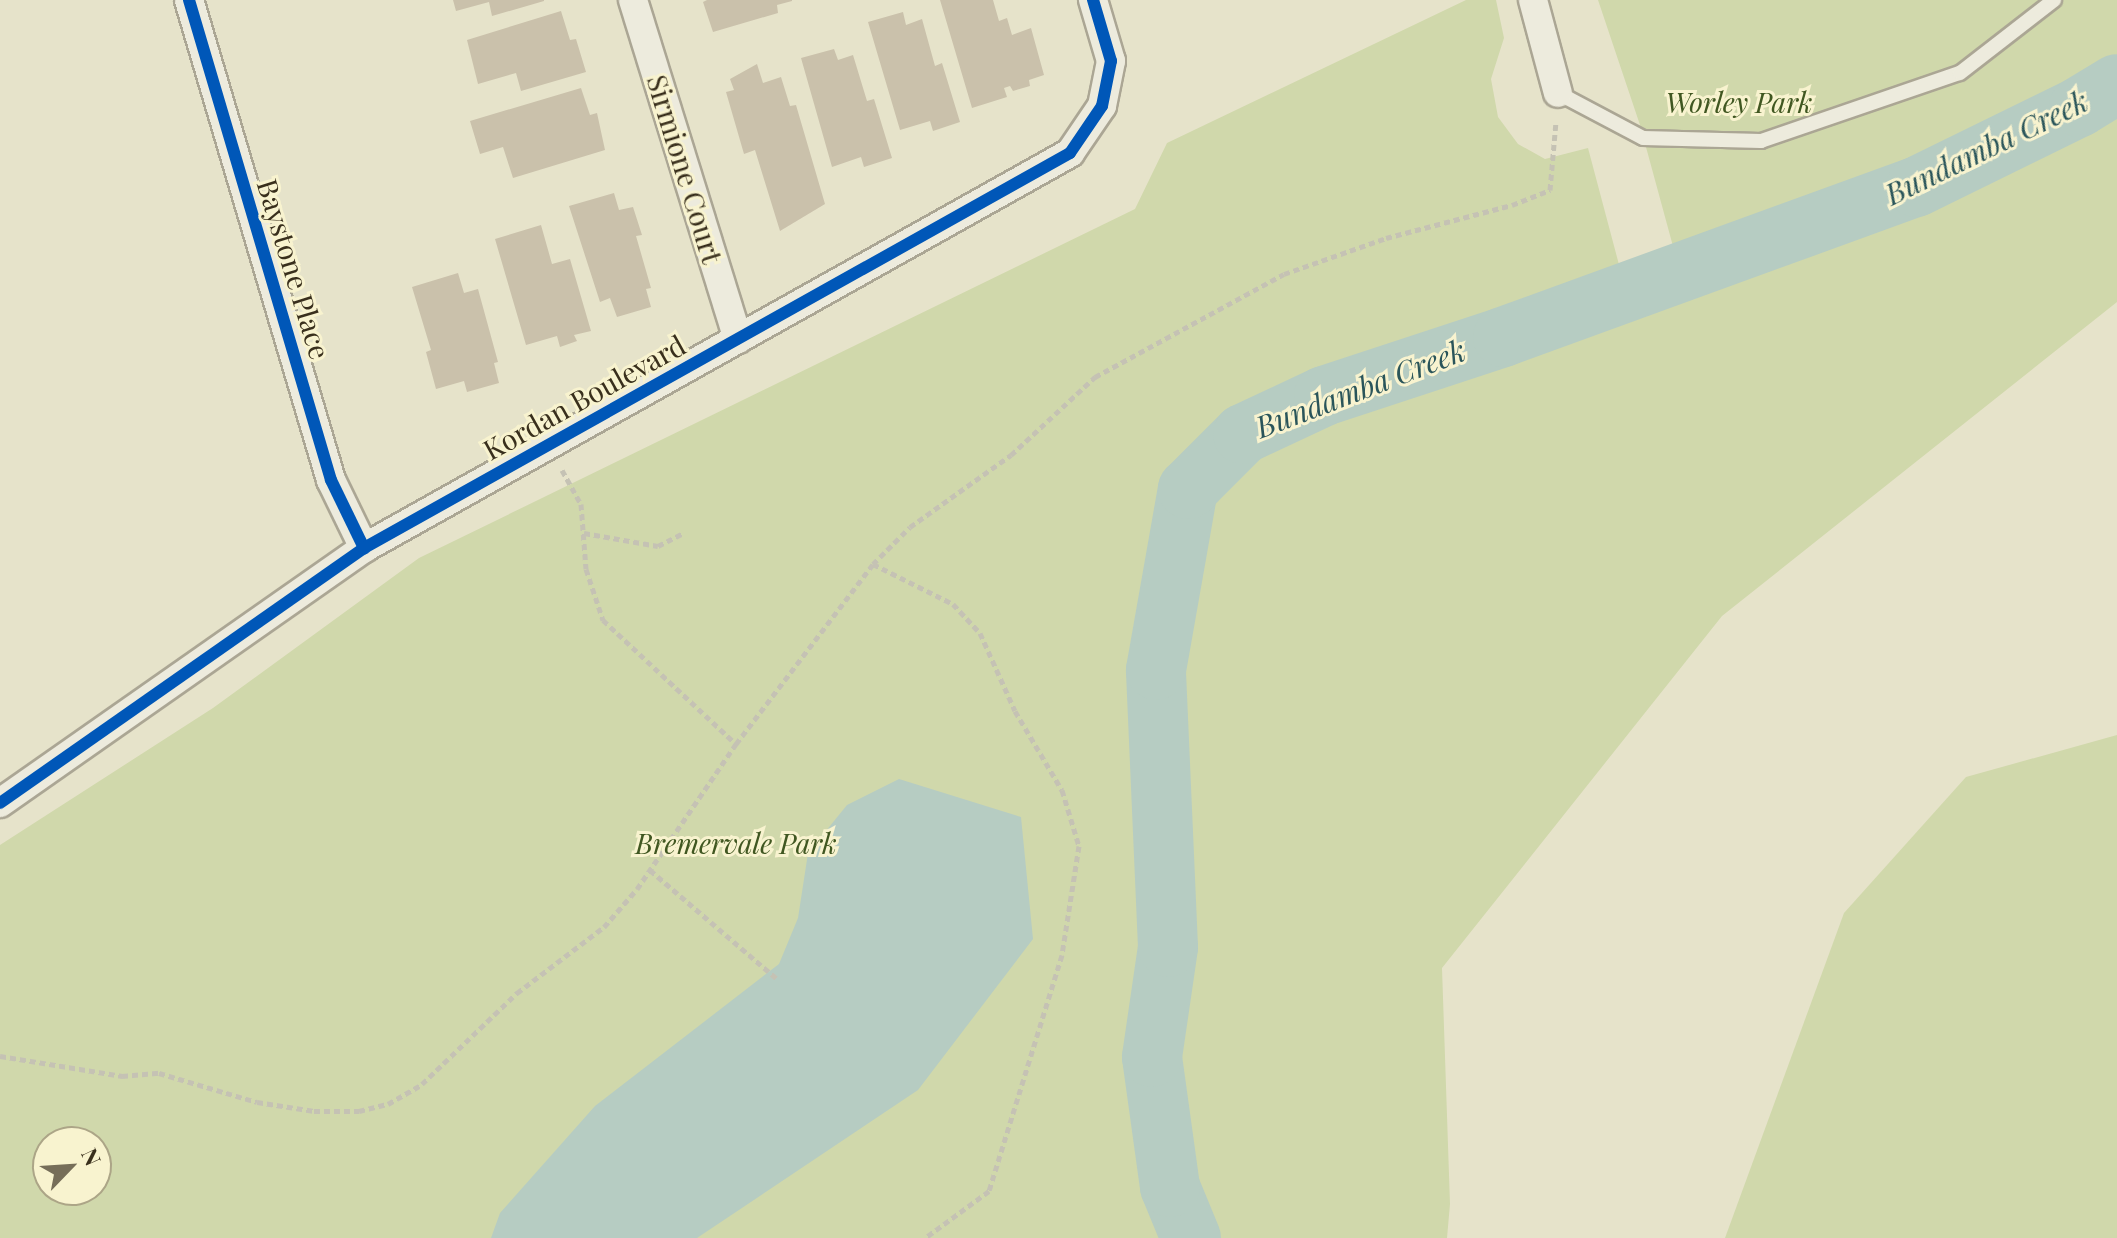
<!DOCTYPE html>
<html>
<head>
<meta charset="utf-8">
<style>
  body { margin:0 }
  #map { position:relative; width:2117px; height:1238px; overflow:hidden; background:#e6e3ca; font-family:"Playfair Display",serif }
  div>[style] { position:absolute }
  .green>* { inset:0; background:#d0d8ab }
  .water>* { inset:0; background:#b6ccc2 }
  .river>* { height:60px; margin:-30px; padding:0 30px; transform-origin:30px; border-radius:30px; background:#b6ccc2 }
  .building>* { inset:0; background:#cac1ab }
  .path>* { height:5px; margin-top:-2.5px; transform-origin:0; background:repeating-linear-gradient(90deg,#c5c2b4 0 6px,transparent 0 10px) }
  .roads { filter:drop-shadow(2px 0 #aba694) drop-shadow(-2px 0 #aba694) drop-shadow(0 2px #aba694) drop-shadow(0 -2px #aba694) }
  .lane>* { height:14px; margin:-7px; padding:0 7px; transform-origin:7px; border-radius:7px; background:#edebdd }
  .street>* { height:28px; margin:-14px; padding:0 14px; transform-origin:14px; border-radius:14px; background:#edebdd }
  .cycleway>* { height:12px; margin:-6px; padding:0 6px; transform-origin:6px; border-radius:6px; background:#0057b8 }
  span { translate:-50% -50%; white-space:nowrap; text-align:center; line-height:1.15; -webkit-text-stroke:6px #f8f3cf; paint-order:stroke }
  .park-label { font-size:28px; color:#405721; font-style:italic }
  .street-label { font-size:28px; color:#392f1c }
  .water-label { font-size:30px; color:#2a555a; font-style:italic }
  .north { position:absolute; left:32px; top:1126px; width:80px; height:80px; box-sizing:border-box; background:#f8f3cf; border:2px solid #aca587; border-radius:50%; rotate:65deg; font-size:22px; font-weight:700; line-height:32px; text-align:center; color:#392f1c }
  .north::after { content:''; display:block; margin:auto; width:28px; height:36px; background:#766e59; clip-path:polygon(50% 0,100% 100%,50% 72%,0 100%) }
</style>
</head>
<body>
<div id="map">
  <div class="green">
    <i style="clip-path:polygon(evenodd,1466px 0,1496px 0,1504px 38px,1491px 79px,1498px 117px,1518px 144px,1545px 159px,1588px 148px,1622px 276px,1674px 250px,1640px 125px,1598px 0,2117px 0,2117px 302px,1722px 616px,1442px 968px,1450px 1204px,1447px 1238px,0 1238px,0 845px,213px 708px,419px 558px,1135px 209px,1167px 143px,1466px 0,48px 1142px,96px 1142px,96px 1190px,48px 1190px,48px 1142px)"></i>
    <i style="clip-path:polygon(2117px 735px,2117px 1238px,1725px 1238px,1844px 913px,1966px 777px)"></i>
  </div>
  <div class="water">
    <i style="clip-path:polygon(899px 779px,1021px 817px,1033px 939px,918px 1090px,697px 1238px,491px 1238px,500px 1213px,595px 1106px,779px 964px,798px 918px,808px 853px,847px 805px)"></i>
  </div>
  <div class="river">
    <i style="left:1191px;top:1238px;width:55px;rotate:-112.4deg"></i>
    <i style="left:1170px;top:1187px;width:131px;rotate:-97.9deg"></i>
    <i style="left:1152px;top:1057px;width:111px;rotate:-81.7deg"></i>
    <i style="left:1168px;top:947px;width:277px;rotate:-92.5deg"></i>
    <i style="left:1156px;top:670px;width:184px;rotate:-80deg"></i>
    <i style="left:1188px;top:489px;width:78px;rotate:-45deg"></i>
    <i style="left:1243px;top:434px;width:89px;rotate:-25.1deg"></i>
    <i style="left:1324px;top:396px;width:188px;rotate:-18.2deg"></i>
    <i style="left:1503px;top:337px;width:439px;rotate:-20deg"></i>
    <i style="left:1916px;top:187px;width:182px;rotate:-26.1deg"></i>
    <i style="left:2079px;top:107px;width:44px;rotate:-31.2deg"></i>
  </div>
  <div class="building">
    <i style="clip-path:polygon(453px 0,544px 0,544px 1px,492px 16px,489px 2px,456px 11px)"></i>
    <i style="clip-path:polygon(707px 0,792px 0,792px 1px,777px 5px,778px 13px,713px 32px,703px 2px)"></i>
    <i style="clip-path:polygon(940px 0,993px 0,999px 21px,1007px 18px,1012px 35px,1031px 28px,1044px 75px,1029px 80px,1030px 86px,1013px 91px,1010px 86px,1004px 88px,1007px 97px,972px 108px)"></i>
    <i style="clip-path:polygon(561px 11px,570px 40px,576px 39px,586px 72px,521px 91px,516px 73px,478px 84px,467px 40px)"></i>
    <i style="clip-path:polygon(903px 12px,906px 25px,922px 19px,935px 66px,942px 63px,960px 122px,933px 131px,930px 121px,900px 130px,868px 22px)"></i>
    <i style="clip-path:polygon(834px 49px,838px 60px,853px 55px,867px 101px,874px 99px,892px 158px,864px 167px,861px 157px,832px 167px,801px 58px)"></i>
    <i style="clip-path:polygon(757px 64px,763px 83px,781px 77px,790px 106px,796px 105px,825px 204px,780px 231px,755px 150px,744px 154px,726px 92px,734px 90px,730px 79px)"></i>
    <i style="clip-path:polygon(581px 88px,590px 115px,597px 113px,605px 150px,513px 178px,503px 147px,480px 154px,470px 121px)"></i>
    <i style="clip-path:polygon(614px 193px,619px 210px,633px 207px,642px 235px,636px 236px,651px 288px,646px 289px,651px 307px,617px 317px,610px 298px,600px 302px,569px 206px)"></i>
    <i style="clip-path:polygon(541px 225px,552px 264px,570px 259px,591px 331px,574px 335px,577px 341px,560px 347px,557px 336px,526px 345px,495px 239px)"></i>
    <i style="clip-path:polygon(458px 273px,464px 293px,478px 289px,498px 362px,494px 363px,499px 383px,467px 392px,464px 381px,436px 389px,426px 352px,431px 350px,412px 287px)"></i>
  </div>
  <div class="path">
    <i style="left:562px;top:470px;width:39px;rotate:61deg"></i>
    <i style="left:581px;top:504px;width:65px;rotate:85.6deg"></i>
    <i style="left:586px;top:569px;width:54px;rotate:71.6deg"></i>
    <i style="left:603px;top:620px;width:182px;rotate:43deg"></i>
    <i style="left:584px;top:533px;width:75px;rotate:10deg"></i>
    <i style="left:658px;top:546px;width:28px;rotate:-27deg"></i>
    <i style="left:873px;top:564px;width:89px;rotate:26.6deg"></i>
    <i style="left:953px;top:604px;width:40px;rotate:47deg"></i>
    <i style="left:980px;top:633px;width:85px;rotate:65.8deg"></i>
    <i style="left:1015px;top:711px;width:92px;rotate:59.3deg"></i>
    <i style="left:1062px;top:790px;width:59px;rotate:73.1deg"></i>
    <i style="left:1079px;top:846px;width:110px;rotate:98.9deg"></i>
    <i style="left:1062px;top:955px;width:247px;rotate:107.2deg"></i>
    <i style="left:989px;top:1191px;width:79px;rotate:143.7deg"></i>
    <i style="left:650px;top:870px;width:167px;rotate:40.6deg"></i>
    <i style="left:0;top:1056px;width:124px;rotate:9.3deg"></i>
    <i style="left:122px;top:1076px;width:37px;rotate:-5deg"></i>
    <i style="left:159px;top:1073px;width:102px;rotate:16.5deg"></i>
    <i style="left:257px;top:1102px;width:58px;rotate:9deg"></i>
    <i style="left:314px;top:1111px;width:45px"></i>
    <i style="left:359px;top:1111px;width:30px;rotate:-14deg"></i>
    <i style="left:388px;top:1104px;width:39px;rotate:-30deg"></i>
    <i style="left:422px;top:1084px;width:132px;rotate:-43.8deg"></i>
    <i style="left:517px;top:993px;width:109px;rotate:-37.2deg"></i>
    <i style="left:604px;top:927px;width:50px;rotate:-49deg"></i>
    <i style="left:637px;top:889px;width:176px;rotate:-55.7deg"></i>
    <i style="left:736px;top:744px;width:226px;rotate:-52.7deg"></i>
    <i style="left:873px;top:564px;width:52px;rotate:-45deg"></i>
    <i style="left:910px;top:527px;width:124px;rotate:-35.5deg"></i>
    <i style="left:1011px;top:455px;width:115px;rotate:-42.9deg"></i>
    <i style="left:1095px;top:377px;width:215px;rotate:-28.6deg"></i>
    <i style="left:1284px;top:274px;width:108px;rotate:-19.4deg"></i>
    <i style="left:1386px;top:238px;width:130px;rotate:-14.7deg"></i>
    <i style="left:1512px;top:205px;width:41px;rotate:-21.5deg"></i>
    <i style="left:1550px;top:190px;width:68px;rotate:-85deg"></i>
  </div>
  <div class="roads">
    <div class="lane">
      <i style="left:1558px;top:93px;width:96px;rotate:27.9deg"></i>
      <i style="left:1643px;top:138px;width:118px;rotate:1.5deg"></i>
      <i style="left:1761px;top:141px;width:210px;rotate:-18.9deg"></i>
      <i style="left:1960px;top:73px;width:119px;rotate:-37.8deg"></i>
    </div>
    <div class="street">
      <i style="left:189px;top:0;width:501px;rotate:73.52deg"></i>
      <i style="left:331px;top:480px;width:76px;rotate:64.1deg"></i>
      <i style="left:633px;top:0;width:355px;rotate:72.8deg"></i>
      <i style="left:1533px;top:0;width:96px;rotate:75deg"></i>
      <i style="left:0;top:803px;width:444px;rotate:-35deg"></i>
      <i style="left:364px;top:548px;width:809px;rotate:-29.23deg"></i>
      <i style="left:1070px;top:153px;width:57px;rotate:-55.8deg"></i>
      <i style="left:1102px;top:106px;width:46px;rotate:-78.7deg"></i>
      <i style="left:1111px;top:61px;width:64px;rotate:-106.4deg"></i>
    </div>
  </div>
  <div class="cycleway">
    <i style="left:189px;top:0;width:501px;rotate:73.52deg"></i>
    <i style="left:331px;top:480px;width:76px;rotate:64.1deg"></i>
    <i style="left:0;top:803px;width:444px;rotate:-35deg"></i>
    <i style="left:364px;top:548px;width:809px;rotate:-29.23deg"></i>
    <i style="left:1070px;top:153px;width:57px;rotate:-55.8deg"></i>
    <i style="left:1102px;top:106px;width:46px;rotate:-78.7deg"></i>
    <i style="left:1111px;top:61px;width:64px;rotate:-106.4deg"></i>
  </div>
  <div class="park-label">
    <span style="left:1739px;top:102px">Worley Park</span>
    <span style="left:736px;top:843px">Bremervale Park</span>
  </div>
  <div class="street-label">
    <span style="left:685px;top:169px;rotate:73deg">Sirmione Court</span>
    <span style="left:294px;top:269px;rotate:73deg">Baystone Place</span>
    <span style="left:584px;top:397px;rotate:-29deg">Kordan Boulevard</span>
  </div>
  <div class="water-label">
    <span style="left:1986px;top:147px;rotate:-26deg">Bundamba Creek</span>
    <span style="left:1360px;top:388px;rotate:-21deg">Bundamba Creek</span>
  </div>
  <div class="north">N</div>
</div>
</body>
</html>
